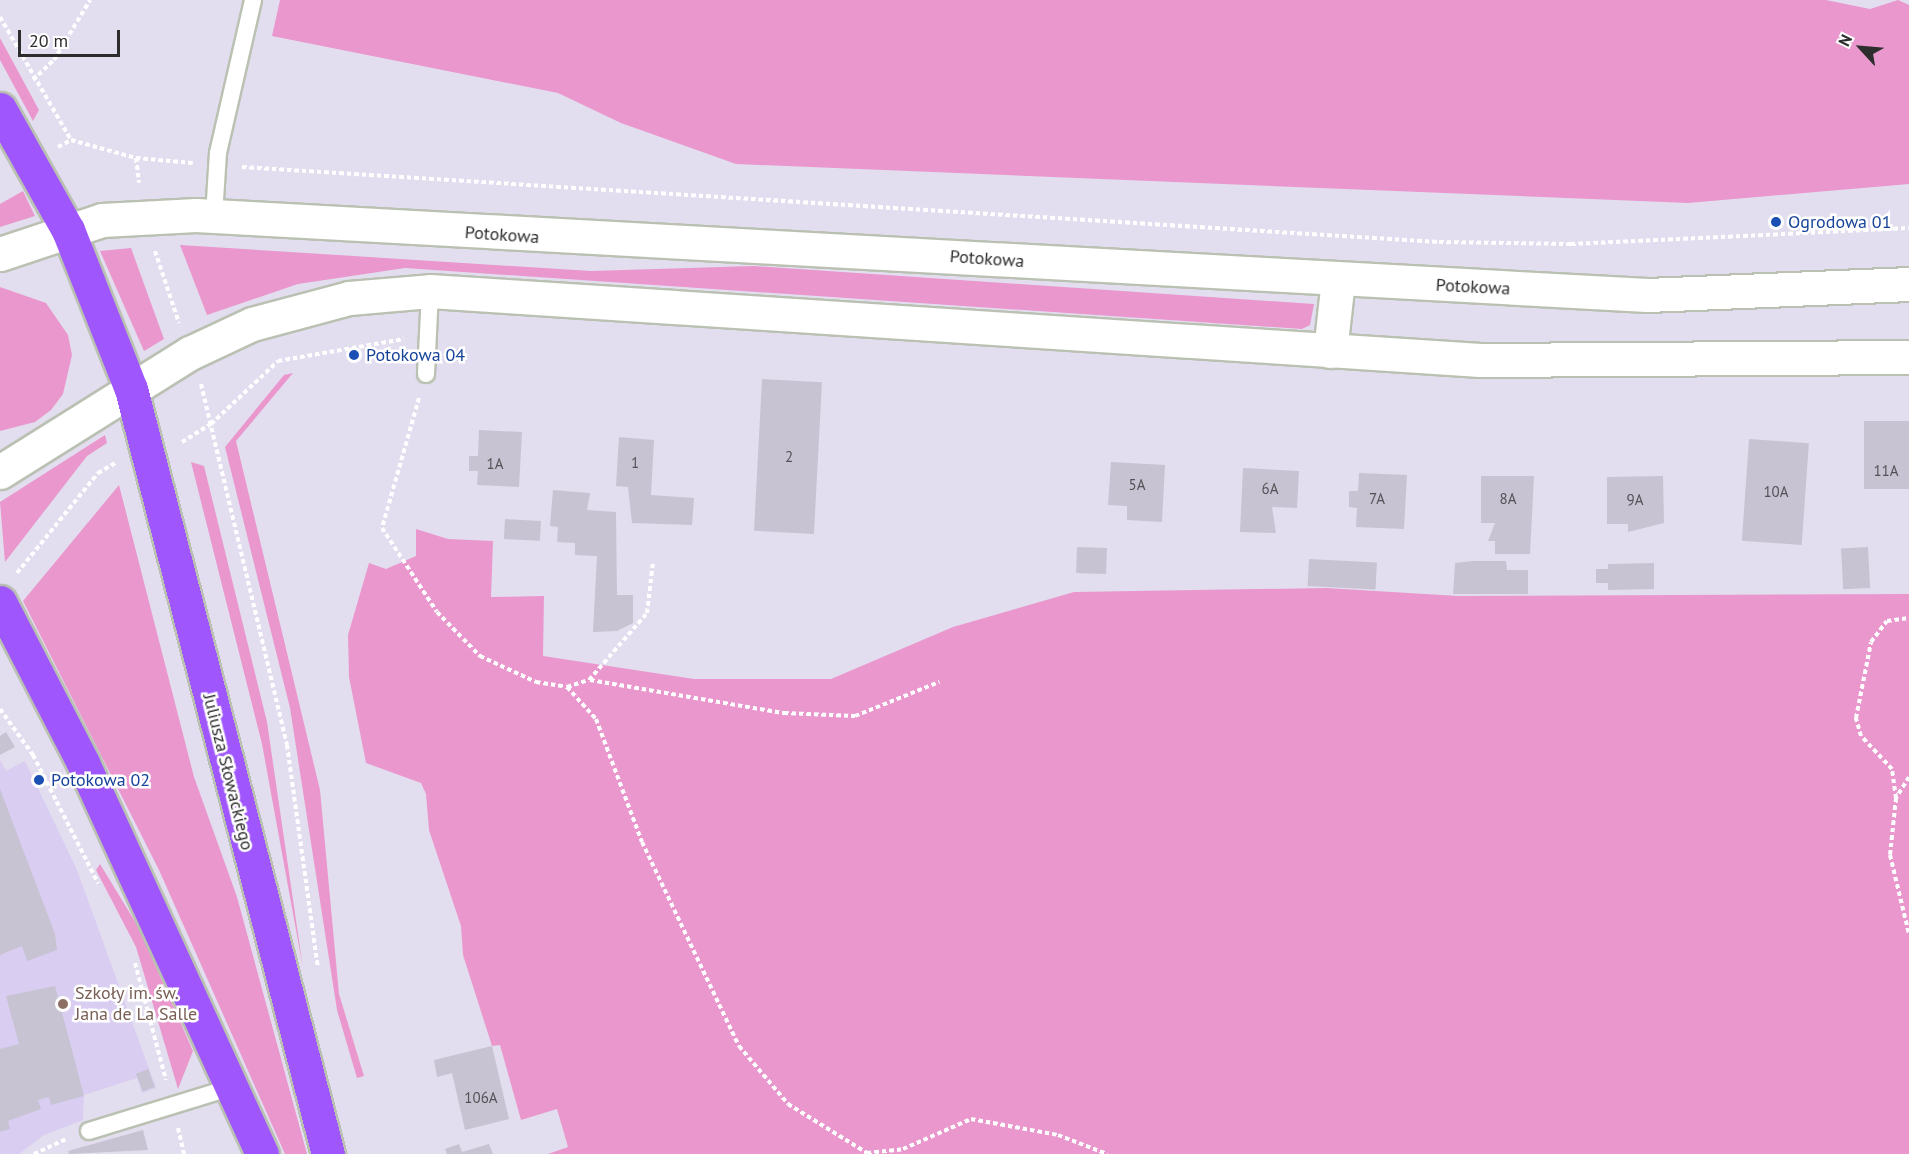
<!DOCTYPE html>
<html>
<head>
<meta charset="utf-8">
<style>
  body { margin:0 }
  #map { position:relative; width:1909px; height:1154px; overflow:hidden; background:#e2deef; font-family:"PT Sans",sans-serif }
  div>[style] { position:absolute }
  .education>* { inset:0; background:#dacdf2 }
  .green>* { inset:0; background:#ea97ce }
  .building>* { inset:0; background:#c7c3d2; transform-origin:0 0 }
  .path>* { height:4px; margin-top:-2px; transform-origin:0; background:repeating-linear-gradient(90deg,#fff 0 4.5px,transparent 0 7.5px) }
  .roads { filter:drop-shadow(2px 0 #bac1b2) drop-shadow(-2px 0 #bac1b2) drop-shadow(0 2px #bac1b2) drop-shadow(0 -2px #bac1b2) }
  .service>* { height:16px; margin:-8px; padding:0 8px; transform-origin:8px; border-radius:8px; background:#fff }
  .secondary>* { height:33px; margin:-16.5px; padding:0 16.5px; transform-origin:16.5px; border-radius:16.5px; background:#fff }
  .primary>* { height:33px; margin:-16.5px; padding:0 16.5px; transform-origin:16.5px; border-radius:16.5px; background:#9f56fc }
  .dots>* { width:16px; height:16px; translate:-50% -50%; box-sizing:border-box; border:3px solid #fff; border-radius:50% }
  span { translate:-50% -50%; white-space:nowrap; text-align:center; line-height:1.15; -webkit-text-stroke:5px #fff; paint-order:stroke }
  .number-label { font-size:15px; color:#545256 }
  .number-label span { -webkit-text-stroke-width:0 }
  .transit-label { font-size:18px; color:#164399 }
  .left { translate:0 -50%; text-align:left }
  .street-label { font-size:18px; color:#2d2d2d }
  .education-label { font-size:18px; color:#785e54 }
  .north { position:absolute; left:1831px; top:18px; width:60px; height:60px; -webkit-text-stroke:4px #fff; paint-order:stroke; rotate:296deg; font-size:16px; font-weight:700; line-height:24px; text-align:center; color:#2d2d2d }
  .north::after { content:''; display:block; margin:auto; width:21px; height:27px; background:#2d2d2d; clip-path:polygon(50% 0,100% 100%,50% 72%,0 100%) }
  .scale { position:absolute; left:18px; top:30px; width:102px; height:27px; box-sizing:border-box; border:3px solid #2d2d2d; border-top:0; padding-left:8px; font-size:18px; line-height:21px; white-space:nowrap; color:#2d2d2d; -webkit-text-stroke:4px #fff; paint-order:stroke }
</style>
</head>
<body>
<div id="map">
  <div class="education">
    <i style="clip-path:polygon(0 760px,6px 771px,25px 761px,77px 870px,156px 1088px,142px 1093px,137px 1078px,84px 1095px,83px 1120px,44px 1135px,19px 1154px,0 1154px)"></i>
  </div>
  <div class="green">
    <i style="clip-path:polygon(280px 0,1826px 0,1870px 9px,1898px 0,1909px 5px,1909px 184px,1688px 203px,736px 164px,621px 123px,558px 93px,272px 36px)"></i>
    <i style="clip-path:polygon(0 38px,39px 110px,33px 121px,0 60px)"></i>
    <i style="clip-path:polygon(23px 191px,35px 216px,0 227px,0 204px)"></i>
    <i style="clip-path:polygon(180px 245px,591px 271px,754px 266px,1314px 304px,1310px 325px,1302px 329px,405px 268px,298px 284px,207px 315px)"></i>
    <i style="clip-path:polygon(131px 248px,164px 339px,144px 351px,100px 251px)"></i>
    <i style="clip-path:polygon(0 287px,46px 303px,68px 335px,72px 355px,63px 394px,51px 410px,35px 422px,0 431px)"></i>
    <i style="clip-path:polygon(293px 373px,236px 441px,320px 790px,339px 994px,364px 1076px,357px 1078px,337px 1010px,290px 708px,225px 447px,284px 375px)"></i>
    <i style="clip-path:polygon(105px 435px,107px 443px,87px 456px,5px 562px,0 502px)"></i>
    <i style="clip-path:polygon(191px 462px,204px 466px,267px 722px,303px 968px,262px 744px)"></i>
    <i style="clip-path:polygon(119px 485px,194px 777px,237px 897px,307px 1154px,285px 1154px,159px 870px,23px 601px)"></i>
    <i style="clip-path:polygon(416px 529px,448px 539px,493px 541px,491px 597px,544px 596px,543px 656px,694px 679px,831px 679px,953px 627px,1074px 592px,1326px 588px,1458px 596px,1909px 594px,1909px 1154px,548px 1154px,568px 1147px,557px 1109px,521px 1120px,500px 1045px,492px 1046px,463px 955px,461px 926px,429px 830px,426px 794px,421px 783px,366px 763px,349px 677px,348px 635px,369px 563px,386px 569px,416px 556px)"></i>
    <i style="clip-path:polygon(100px 864px,139px 928px,193px 1051px,178px 1089px,136px 947px,96px 870px)"></i>
  </div>
  <div class="building">
    <i style="left:762px;top:379px;width:60px;height:152px;rotate:3deg"></i>
    <i style="left:1909px;top:421px;width:68px;height:45px;rotate:90deg"></i>
    <i style="clip-path:polygon(479px 430px,522px 432px,519px 487px,477px 485px,478px 471px,469px 471px,469px 456px,478px 456px)"></i>
    <i style="clip-path:polygon(619px 437px,654px 440px,651px 495px,694px 498px,692px 525px,632px 523px,628px 487px,616px 486px)"></i>
    <i style="left:1749px;top:439px;width:60px;height:102px;rotate:4deg"></i>
    <i style="clip-path:polygon(1111px 462px,1165px 465px,1162px 522px,1127px 520px,1127px 506px,1108px 505px)"></i>
    <i style="clip-path:polygon(1243px 468px,1299px 471px,1297px 508px,1272px 507px,1276px 533px,1240px 532px)"></i>
    <i style="clip-path:polygon(1359px 473px,1407px 475px,1404px 529px,1356px 527px,1357px 508px,1349px 507px,1349px 491px,1358px 491px)"></i>
    <i style="clip-path:polygon(1481px 476px,1534px 476px,1530px 554px,1495px 554px,1495px 541px,1488px 541px,1495px 523px,1481px 523px)"></i>
    <i style="clip-path:polygon(1663px 476px,1664px 523px,1628px 532px,1628px 524px,1607px 524px,1607px 477px)"></i>
    <i style="clip-path:polygon(553px 490px,590px 493px,587px 510px,616px 512px,617px 595px,633px 595px,633px 623px,617px 631px,593px 632px,597px 556px,575px 555px,575px 543px,557px 542px,558px 527px,550px 526px)"></i>
    <i style="left:505px;top:519px;width:36px;height:20px;rotate:3deg"></i>
    <i style="left:1077px;top:547px;width:30px;height:26px;rotate:2deg"></i>
    <i style="left:1868px;top:547px;width:41px;height:27px;rotate:87deg"></i>
    <i style="left:1309px;top:559px;width:68px;height:27px;rotate:3deg"></i>
    <i style="clip-path:polygon(1473px 561px,1506px 561px,1507px 570px,1528px 570px,1528px 594px,1453px 594px,1455px 563px)"></i>
    <i style="clip-path:polygon(1654px 563px,1654px 589px,1608px 590px,1608px 583px,1596px 583px,1596px 569px,1608px 569px,1608px 564px)"></i>
    <i style="clip-path:polygon(6px 732px,15px 747px,0 755px,0 736px)"></i>
    <i style="clip-path:polygon(0 789px,55px 934px,57px 950px,27px 961px,22px 946px,0 955px)"></i>
    <i style="clip-path:polygon(55px 986px,84px 1096px,51px 1105px,49px 1097px,38px 1100px,41px 1109px,8px 1121px,10px 1129px,0 1132px,0 1049px,19px 1044px,6px 996px)"></i>
    <i style="clip-path:polygon(492px 1046px,509px 1119px,465px 1130px,452px 1073px,437px 1077px,434px 1060px)"></i>
    <i style="left:148px;top:1069px;width:19px;height:13px;rotate:69deg"></i>
    <i style="clip-path:polygon(143px 1130px,148px 1150px,69px 1154px,68px 1151px)"></i>
    <i style="clip-path:polygon(459px 1144px,462px 1152px,489px 1144px,493px 1154px,447px 1154px,445px 1149px)"></i>
  </div>
  <div class="path">
    <i style="left:0;top:17px;width:142px;rotate:60deg"></i>
    <i style="left:71px;top:140px;width:67px;rotate:15.5deg"></i>
    <i style="left:136px;top:158px;width:57px;rotate:5deg"></i>
    <i style="left:33px;top:80px;width:29px;rotate:-44deg"></i>
    <i style="left:54px;top:60px;width:70px;rotate:-59deg"></i>
    <i style="left:58px;top:147px;width:15px;rotate:-28deg"></i>
    <i style="left:136px;top:158px;width:25px;rotate:83deg"></i>
    <i style="left:242px;top:167px;width:1199px;rotate:3.59deg"></i>
    <i style="left:1439px;top:242px;width:132px;rotate:0.9deg"></i>
    <i style="left:1571px;top:244px;width:338px;rotate:-2.7deg"></i>
    <i style="left:155px;top:251px;width:76px;rotate:71.6deg"></i>
    <i style="left:201px;top:384px;width:371px;rotate:76.6deg"></i>
    <i style="left:287px;top:745px;width:224px;rotate:82.1deg"></i>
    <i style="left:419px;top:398px;width:135px;rotate:105.9deg"></i>
    <i style="left:382px;top:528px;width:100px;rotate:56.8deg"></i>
    <i style="left:437px;top:612px;width:62px;rotate:45.7deg"></i>
    <i style="left:480px;top:656px;width:62px;rotate:24.9deg"></i>
    <i style="left:536px;top:682px;width:31px;rotate:9deg"></i>
    <i style="left:567px;top:687px;width:23px;rotate:-18deg"></i>
    <i style="left:589px;top:680px;width:89px;rotate:-49.1deg"></i>
    <i style="left:647px;top:613px;width:51px;rotate:-83.3deg"></i>
    <i style="left:182px;top:442px;width:34px;rotate:-32deg"></i>
    <i style="left:211px;top:424px;width:92px;rotate:-43.2deg"></i>
    <i style="left:278px;top:361px;width:128px;rotate:-9.9deg"></i>
    <i style="left:17px;top:573px;width:129px;rotate:-51deg"></i>
    <i style="left:98px;top:473px;width:20px;rotate:-30deg"></i>
    <i style="left:590px;top:680px;width:197px;rotate:9.7deg"></i>
    <i style="left:784px;top:713px;width:71px;rotate:2.4deg"></i>
    <i style="left:855px;top:716px;width:91px;rotate:-22deg"></i>
    <i style="left:567px;top:687px;width:43px;rotate:47.8deg"></i>
    <i style="left:596px;top:719px;width:131px;rotate:69.5deg"></i>
    <i style="left:642px;top:842px;width:226px;rotate:64.6deg"></i>
    <i style="left:739px;top:1046px;width:76px;rotate:49.8deg"></i>
    <i style="left:788px;top:1104px;width:93px;rotate:31.8deg"></i>
    <i style="left:867px;top:1153px;width:36px;rotate:-6deg"></i>
    <i style="left:903px;top:1149px;width:74px;rotate:-23.8deg"></i>
    <i style="left:971px;top:1119px;width:88px;rotate:10.4deg"></i>
    <i style="left:1058px;top:1135px;width:53px;rotate:21.2deg"></i>
    <i style="left:0;top:709px;width:57px;rotate:54.3deg"></i>
    <i style="left:33px;top:755px;width:144px;rotate:63.1deg"></i>
    <i style="left:1909px;top:777px;width:25px;rotate:122deg"></i>
    <i style="left:1896px;top:798px;width:57px;rotate:96deg"></i>
    <i style="left:1890px;top:855px;width:81px;rotate:76.5deg"></i>
    <i style="left:1896px;top:798px;width:29px;rotate:-98deg"></i>
    <i style="left:1892px;top:769px;width:45px;rotate:-133.2deg"></i>
    <i style="left:1861px;top:736px;width:19px;rotate:-106deg"></i>
    <i style="left:1856px;top:718px;width:77px;rotate:-78.8deg"></i>
    <i style="left:1871px;top:642px;width:26px;rotate:-53deg"></i>
    <i style="left:1887px;top:621px;width:22px;rotate:-8deg"></i>
    <i style="left:135px;top:963px;width:121px;rotate:75.2deg"></i>
    <i style="left:178px;top:1128px;width:27px;rotate:77deg"></i>
    <i style="left:34px;top:1154px;width:35px;rotate:-25deg"></i>
  </div>
  <div class="roads">
    <div class="service">
      <i style="left:214px;top:216px;width:63px;rotate:-86.4deg"></i>
      <i style="left:218px;top:153px;width:157px;rotate:-77.1deg"></i>
      <i style="left:426px;top:374px;width:83px;rotate:-87.2deg"></i>
      <i style="left:89px;top:1131px;width:150px;rotate:-17.1deg"></i>
    </div>
    <div class="secondary">
      <i style="left:0;top:254px;width:108px;rotate:-18.4deg"></i>
      <i style="left:102px;top:220px;width:94px;rotate:-3deg"></i>
      <i style="left:196px;top:215px;width:1453px;rotate:3.16deg"></i>
      <i style="left:1647px;top:295px;width:262px;rotate:-2.4deg"></i>
      <i style="left:1330px;top:351px;width:71px;rotate:-83.6deg"></i>
      <i style="left:0;top:472px;width:224px;rotate:-32.1deg"></i>
      <i style="left:190px;top:353px;width:68px;rotate:-25.1deg"></i>
      <i style="left:252px;top:324px;width:100px;rotate:-15deg"></i>
      <i style="left:349px;top:298px;width:81px;rotate:-4.9deg"></i>
      <i style="left:430px;top:291px;width:1052px;rotate:3.76deg"></i>
      <i style="left:1480px;top:360px;width:429px;rotate:-0.4deg"></i>
    </div>
    <div class="primary">
      <i style="left:0;top:109px;width:139px;rotate:60.7deg"></i>
      <i style="left:68px;top:230px;width:171px;rotate:68.4deg"></i>
      <i style="left:131px;top:389px;width:790px;rotate:75.56deg"></i>
      <i style="left:0;top:602px;width:181px;rotate:62.7deg"></i>
      <i style="left:83px;top:763px;width:430px;rotate:65.4deg"></i>
    </div>
  </div>
  <div class="dots">
    <i style="left:1776px;top:222px;background:#1a4fb4"></i>
    <i style="left:354px;top:355px;background:#1a4fb4"></i>
    <i style="left:39px;top:780px;background:#1a4fb4"></i>
    <i style="left:63px;top:1004px;background:#8d6e63"></i>
  </div>
  <div class="number-label">
    <span style="left:789px;top:457px">2</span>
    <span style="left:635px;top:463px">1</span>
    <span style="left:495px;top:464px">1A</span>
    <span style="left:1886px;top:471px">11A</span>
    <span style="left:1137px;top:485px">5A</span>
    <span style="left:1270px;top:489px">6A</span>
    <span style="left:1776px;top:492px">10A</span>
    <span style="left:1377px;top:499px">7A</span>
    <span style="left:1508px;top:499px">8A</span>
    <span style="left:1635px;top:500px">9A</span>
    <span style="left:481px;top:1098px">106A</span>
  </div>
  <div class="transit-label">
    <span class="left" style="left:1788px;top:222px">Ogrodowa 01</span>
    <span class="left" style="left:366px;top:355px">Potokowa 04</span>
    <span class="left" style="left:51px;top:780px">Potokowa 02</span>
  </div>
  <div class="street-label">
    <span style="left:502px;top:235px;rotate:4deg">Potokowa</span>
    <span style="left:987px;top:259px;rotate:4deg">Potokowa</span>
    <span style="left:1473px;top:287px;rotate:3deg">Potokowa</span>
    <span style="left:228px;top:772px;rotate:76deg">Juliusza Słowackiego</span>
  </div>
  <div class="education-label">
    <span class="left" style="left:75px;top:1004px">Szkoły im. św.<br>Jana de La Salle</span>
  </div>
  <div class="north">N</div>
  <div class="scale">20 m</div>
</div>
</body>
</html>
